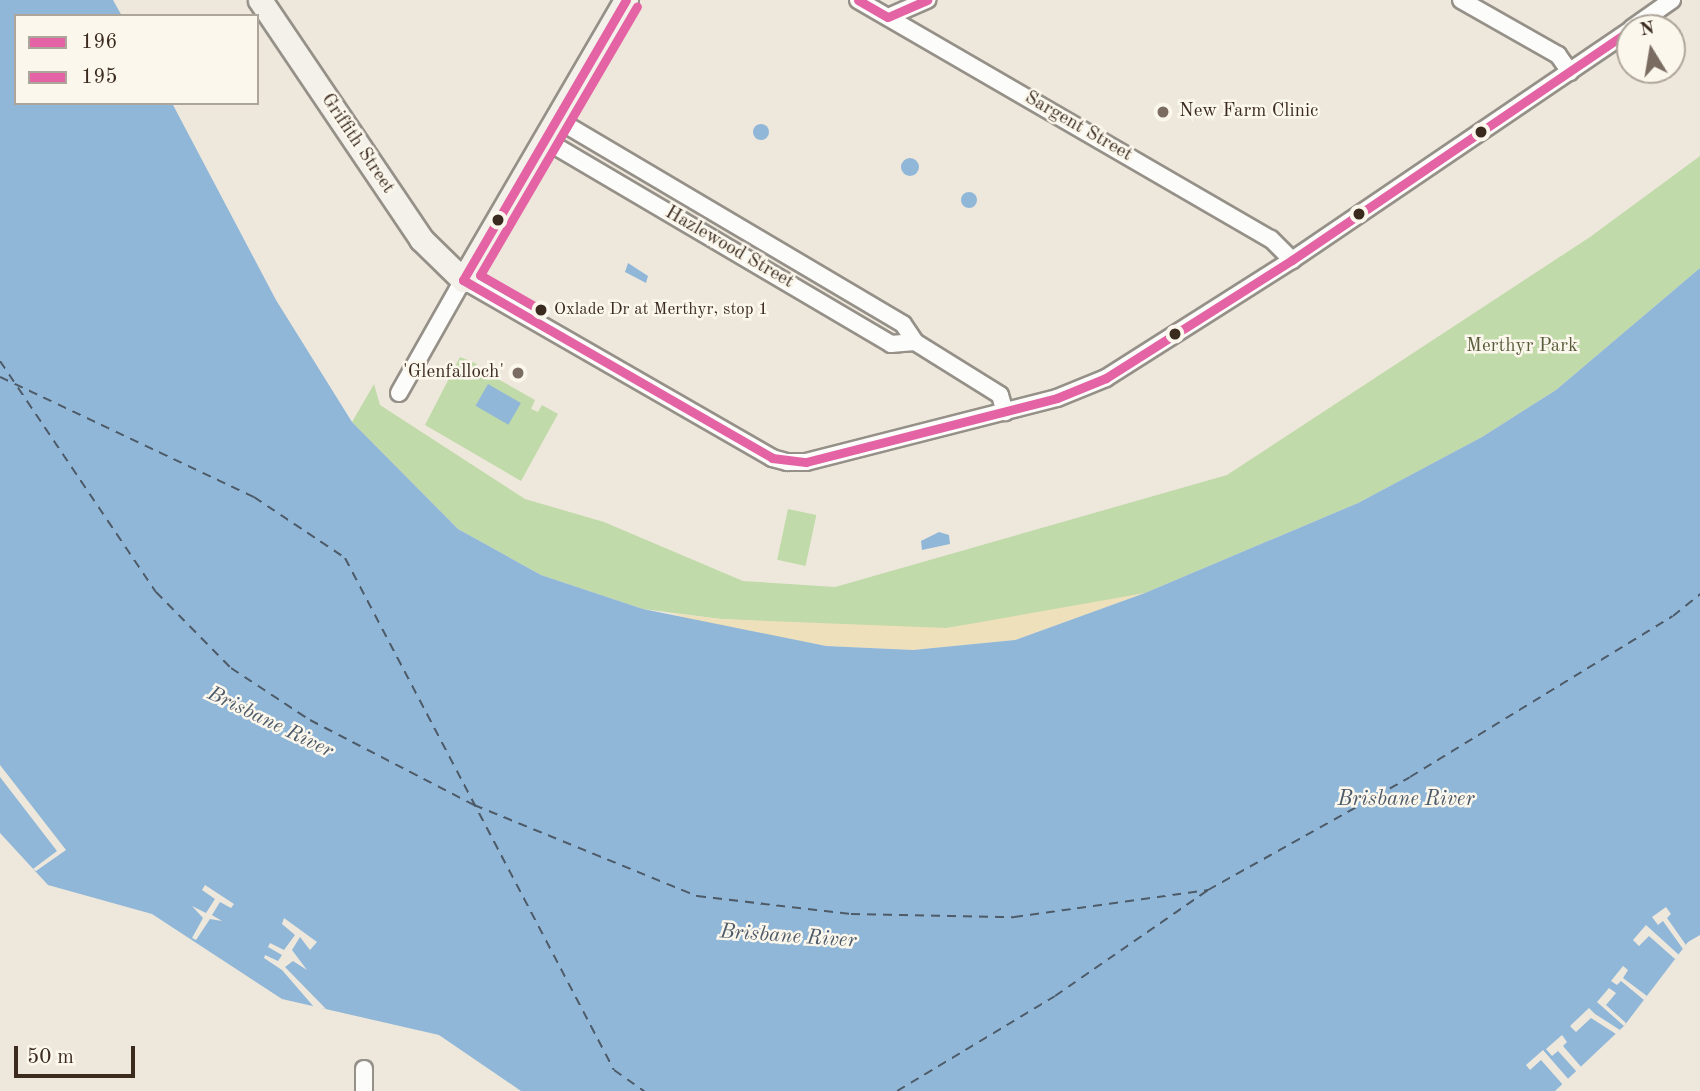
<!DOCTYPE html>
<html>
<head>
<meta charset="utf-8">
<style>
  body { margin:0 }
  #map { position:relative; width:1700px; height:1091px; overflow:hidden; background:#eee8dc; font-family:"Old Standard TT",serif }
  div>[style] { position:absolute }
  .green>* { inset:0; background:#c1daa9; transform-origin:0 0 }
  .sand>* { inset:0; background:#eee0ba }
  .water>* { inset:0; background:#90b7d8; transform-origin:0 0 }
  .round { border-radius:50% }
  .pier>* { inset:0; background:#eee8dc }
  .ferry>* { height:2px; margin-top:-1px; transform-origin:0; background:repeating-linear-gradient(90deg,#4d5a68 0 9px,transparent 0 16px) }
  .roads { filter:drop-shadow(2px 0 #959088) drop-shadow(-2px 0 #959088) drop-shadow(0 2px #959088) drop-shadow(0 -2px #959088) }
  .street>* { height:16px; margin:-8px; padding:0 8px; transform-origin:8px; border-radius:8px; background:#fcfcfa }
  .secondary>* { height:23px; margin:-11.5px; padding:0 11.5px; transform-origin:11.5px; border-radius:11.5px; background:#f4f1eb }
  .bus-1>* { height:9px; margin:-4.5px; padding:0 4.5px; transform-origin:4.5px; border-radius:4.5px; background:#e463a4 }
  .bus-2>* { height:9px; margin:-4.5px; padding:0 4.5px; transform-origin:4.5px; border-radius:4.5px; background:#e463a4 }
  .dots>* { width:19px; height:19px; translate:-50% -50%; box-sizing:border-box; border:4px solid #fbf7ec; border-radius:50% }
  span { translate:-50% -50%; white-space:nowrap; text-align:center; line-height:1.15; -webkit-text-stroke:5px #fbf7ec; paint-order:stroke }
  .bus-label { font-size:17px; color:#3b2a1e }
  .left { translate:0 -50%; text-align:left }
  .poi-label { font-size:19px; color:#3b2a1e }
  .right { translate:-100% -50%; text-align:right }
  .street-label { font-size:19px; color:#3b2a1e }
  .park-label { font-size:19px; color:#585c3b }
  .water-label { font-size:21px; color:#4d5a68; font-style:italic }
  .legend { position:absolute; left:14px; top:14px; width:245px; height:91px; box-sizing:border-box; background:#fbf7ec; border:2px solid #aea59a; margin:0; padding:9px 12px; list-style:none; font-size:21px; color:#3b2a1e }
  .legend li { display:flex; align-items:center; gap:14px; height:35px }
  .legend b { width:35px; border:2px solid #aea59a }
  .north { position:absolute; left:1616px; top:14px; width:70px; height:70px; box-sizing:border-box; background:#fbf7ec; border:2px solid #aea59a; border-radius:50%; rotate:349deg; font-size:19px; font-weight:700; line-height:28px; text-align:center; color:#3b2a1e }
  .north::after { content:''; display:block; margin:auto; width:24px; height:32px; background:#7a6c60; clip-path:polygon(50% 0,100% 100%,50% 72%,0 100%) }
  .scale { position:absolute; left:14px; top:1046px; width:121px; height:32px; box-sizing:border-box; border:4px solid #3b2a1e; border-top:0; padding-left:9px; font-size:21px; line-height:24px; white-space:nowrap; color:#3b2a1e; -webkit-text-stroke:5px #fbf7ec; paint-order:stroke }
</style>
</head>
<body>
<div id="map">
  <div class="green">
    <i style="clip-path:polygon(1700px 156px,1700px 268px,1556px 390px,1482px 437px,1358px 503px,1145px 593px,1081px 607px,947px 628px,889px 628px,721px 619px,643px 609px,541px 575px,458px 529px,352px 422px,374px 384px,380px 405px,525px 499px,604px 522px,743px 581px,835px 587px,1227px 475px,1590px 237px)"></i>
    <i style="clip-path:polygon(460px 357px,477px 364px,471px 375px,478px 379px,484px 371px,535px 400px,531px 409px,538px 412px,542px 405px,558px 414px,521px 481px,425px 425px)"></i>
    <i style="left:788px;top:509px;width:29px;height:52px;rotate:12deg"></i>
  </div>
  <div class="sand">
    <i style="clip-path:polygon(1145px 593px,1015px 640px,913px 650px,826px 646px,711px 626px,670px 613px,721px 619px,947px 628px)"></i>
  </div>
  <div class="water">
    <i style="clip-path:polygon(0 0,113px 0,122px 16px,16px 16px,16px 103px,172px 103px,276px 300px,352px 422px,458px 529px,541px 575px,643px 609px,826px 646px,913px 650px,1015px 640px,1145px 593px,1358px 503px,1482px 437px,1556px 390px,1700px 268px,1700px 935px,1688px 942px,1624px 1026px,1555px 1091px,521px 1091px,439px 1035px,282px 999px,152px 914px,48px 885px,0 833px)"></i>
    <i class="round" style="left:753px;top:124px;width:16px;height:16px"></i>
    <i class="round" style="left:901px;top:158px;width:18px;height:18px"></i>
    <i class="round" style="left:961px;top:192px;width:16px;height:16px"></i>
    <i style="clip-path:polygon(628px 263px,648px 276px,646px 283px,625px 272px)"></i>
    <i style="left:488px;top:384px;width:38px;height:25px;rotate:30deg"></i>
    <i style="clip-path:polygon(939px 532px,949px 535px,950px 544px,922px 550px,921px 541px)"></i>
  </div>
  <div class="pier">
    <i style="clip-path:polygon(0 765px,66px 850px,36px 871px,33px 869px,57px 851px,0 777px)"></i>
    <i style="clip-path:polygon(205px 885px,234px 904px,231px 908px,220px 902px,212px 915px,222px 921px,210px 919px,196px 940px,192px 938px,203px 918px,192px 906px,206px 913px,215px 899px,202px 890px)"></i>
    <i style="clip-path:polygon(1666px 907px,1671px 914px,1667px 918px,1686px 945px,1683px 949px,1663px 921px,1658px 925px,1652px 917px)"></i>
    <i style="clip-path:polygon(284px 918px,317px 942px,310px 950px,300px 937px,292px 950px,307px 970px,293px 961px,285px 967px,326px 1009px,314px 1007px,282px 970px,264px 958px,265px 955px,278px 961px,282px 955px,268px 947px,270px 943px,284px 950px,295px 935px,282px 924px)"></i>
    <i style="clip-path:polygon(1646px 925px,1679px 955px,1675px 959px,1649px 936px,1639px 946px,1633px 940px)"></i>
    <i style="clip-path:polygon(1623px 966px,1628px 970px,1623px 978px,1647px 996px,1644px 1000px,1621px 981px,1617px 985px,1611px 981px)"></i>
    <i style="clip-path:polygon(1609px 988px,1616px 993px,1606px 1005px,1626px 1023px,1624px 1026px,1597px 1002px)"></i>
    <i style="clip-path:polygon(1589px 1008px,1595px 1014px,1620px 1030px,1616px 1034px,1591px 1018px,1576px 1032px,1570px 1026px)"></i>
    <i style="clip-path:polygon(1562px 1035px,1567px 1042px,1563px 1046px,1582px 1068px,1577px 1072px,1558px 1051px,1552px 1056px,1546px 1049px)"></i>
    <i style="clip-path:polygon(1543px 1050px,1570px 1081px,1564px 1086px,1541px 1060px,1530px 1070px,1526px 1065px)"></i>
  </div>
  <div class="ferry">
    <i style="left:0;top:361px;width:279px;rotate:56deg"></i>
    <i style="left:156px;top:592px;width:107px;rotate:45.4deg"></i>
    <i style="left:231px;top:668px;width:95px;rotate:33.4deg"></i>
    <i style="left:310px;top:720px;width:185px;rotate:27.4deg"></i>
    <i style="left:474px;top:805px;width:241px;rotate:22.2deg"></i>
    <i style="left:697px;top:896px;width:155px;rotate:6.7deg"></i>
    <i style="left:851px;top:914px;width:163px;rotate:1.1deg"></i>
    <i style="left:1014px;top:917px;width:196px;rotate:-7.9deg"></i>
    <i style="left:0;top:377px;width:281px;rotate:25.3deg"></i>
    <i style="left:254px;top:497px;width:110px;rotate:33.8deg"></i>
    <i style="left:345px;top:558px;width:578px;rotate:62.28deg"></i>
    <i style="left:614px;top:1070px;width:37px;rotate:35deg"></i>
    <i style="left:897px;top:1091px;width:184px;rotate:-31deg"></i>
    <i style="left:1055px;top:996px;width:186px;rotate:-34.7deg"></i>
    <i style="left:1208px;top:890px;width:231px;rotate:-29.2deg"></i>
    <i style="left:1410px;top:777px;width:308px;rotate:-31.5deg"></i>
    <i style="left:1673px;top:616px;width:35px;rotate:-39deg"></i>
  </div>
  <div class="roads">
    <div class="street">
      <i style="left:858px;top:0;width:477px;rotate:30.1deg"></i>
      <i style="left:1271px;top:239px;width:30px;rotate:45deg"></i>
      <i style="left:1461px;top:0;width:112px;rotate:29.6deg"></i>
      <i style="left:1558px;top:55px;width:21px;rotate:55deg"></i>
      <i style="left:888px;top:17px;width:43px;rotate:-23.6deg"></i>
      <i style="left:1632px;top:28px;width:49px;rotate:-35deg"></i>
      <i style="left:558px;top:120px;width:401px;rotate:30.6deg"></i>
      <i style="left:903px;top:324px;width:22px;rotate:56deg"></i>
      <i style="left:915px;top:342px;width:100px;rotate:31.9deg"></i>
      <i style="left:1000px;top:395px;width:18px;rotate:74deg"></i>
      <i style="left:545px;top:140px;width:402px;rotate:30.5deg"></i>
      <i style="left:891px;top:344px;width:24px;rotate:-5deg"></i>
      <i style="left:399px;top:393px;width:130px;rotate:-60.5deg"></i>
      <i style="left:463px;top:280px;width:357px;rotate:29.9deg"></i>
      <i style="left:772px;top:458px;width:16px;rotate:15deg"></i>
      <i style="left:787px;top:462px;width:19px"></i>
      <i style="left:806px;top:462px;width:259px;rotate:-14.3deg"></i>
      <i style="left:1057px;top:398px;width:53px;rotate:-22.2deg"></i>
      <i style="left:1106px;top:378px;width:220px;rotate:-32.4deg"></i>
      <i style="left:1292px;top:260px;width:409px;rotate:-34.2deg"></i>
      <i style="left:364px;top:1069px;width:22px;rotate:90deg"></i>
    </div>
    <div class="secondary">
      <i style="left:260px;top:0;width:288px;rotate:56deg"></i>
      <i style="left:421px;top:239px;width:59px;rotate:44.3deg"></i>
      <i style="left:463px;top:280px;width:324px;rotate:-59.8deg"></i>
    </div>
  </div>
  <div class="bus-1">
    <i style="left:858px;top:0;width:34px;rotate:30deg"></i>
    <i style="left:888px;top:17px;width:43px;rotate:-23.6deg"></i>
    <i style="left:463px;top:280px;width:357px;rotate:29.9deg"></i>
    <i style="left:772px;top:458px;width:34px;rotate:7deg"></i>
    <i style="left:806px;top:462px;width:259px;rotate:-14.3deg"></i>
    <i style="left:1057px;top:398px;width:53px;rotate:-22.2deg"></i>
    <i style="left:1106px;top:378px;width:220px;rotate:-32.4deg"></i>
    <i style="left:1292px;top:260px;width:409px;rotate:-34.2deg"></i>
    <i style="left:463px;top:280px;width:324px;rotate:-59.8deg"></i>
  </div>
  <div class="bus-2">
    <i style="left:541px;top:310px;width:70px;rotate:-150.2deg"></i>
    <i style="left:480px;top:275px;width:311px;rotate:-59.7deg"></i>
  </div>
  <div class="dots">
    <i style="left:1163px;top:112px;background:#7a6c60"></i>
    <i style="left:1481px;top:132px;background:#3b2a1e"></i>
    <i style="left:1359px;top:214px;background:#3b2a1e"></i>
    <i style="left:498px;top:220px;background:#3b2a1e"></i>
    <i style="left:541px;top:310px;background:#3b2a1e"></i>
    <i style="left:1175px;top:334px;background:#3b2a1e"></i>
    <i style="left:518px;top:373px;background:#7a6c60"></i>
  </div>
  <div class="bus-label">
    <span class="left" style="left:554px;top:310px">Oxlade Dr at Merthyr, stop 1</span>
  </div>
  <div class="poi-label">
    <span class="left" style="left:1179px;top:112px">New Farm Clinic</span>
    <span class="right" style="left:504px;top:373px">'Glenfalloch'</span>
  </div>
  <div class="street-label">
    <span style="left:1078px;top:127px;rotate:30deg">Sargent Street</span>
    <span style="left:357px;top:144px;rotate:56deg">Griffith Street</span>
    <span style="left:729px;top:248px;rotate:30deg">Hazlewood Street</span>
  </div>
  <div class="park-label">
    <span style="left:1522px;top:347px">Merthyr Park</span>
  </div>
  <div class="water-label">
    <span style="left:270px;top:723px;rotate:26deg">Brisbane River</span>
    <span style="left:1406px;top:800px">Brisbane River</span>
    <span style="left:788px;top:937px;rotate:4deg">Brisbane River</span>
  </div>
  <ul class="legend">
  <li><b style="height:9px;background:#e463a4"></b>196</li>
  <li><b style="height:9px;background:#e463a4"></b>195</li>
  </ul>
  <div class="north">N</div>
  <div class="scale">50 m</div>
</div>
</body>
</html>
